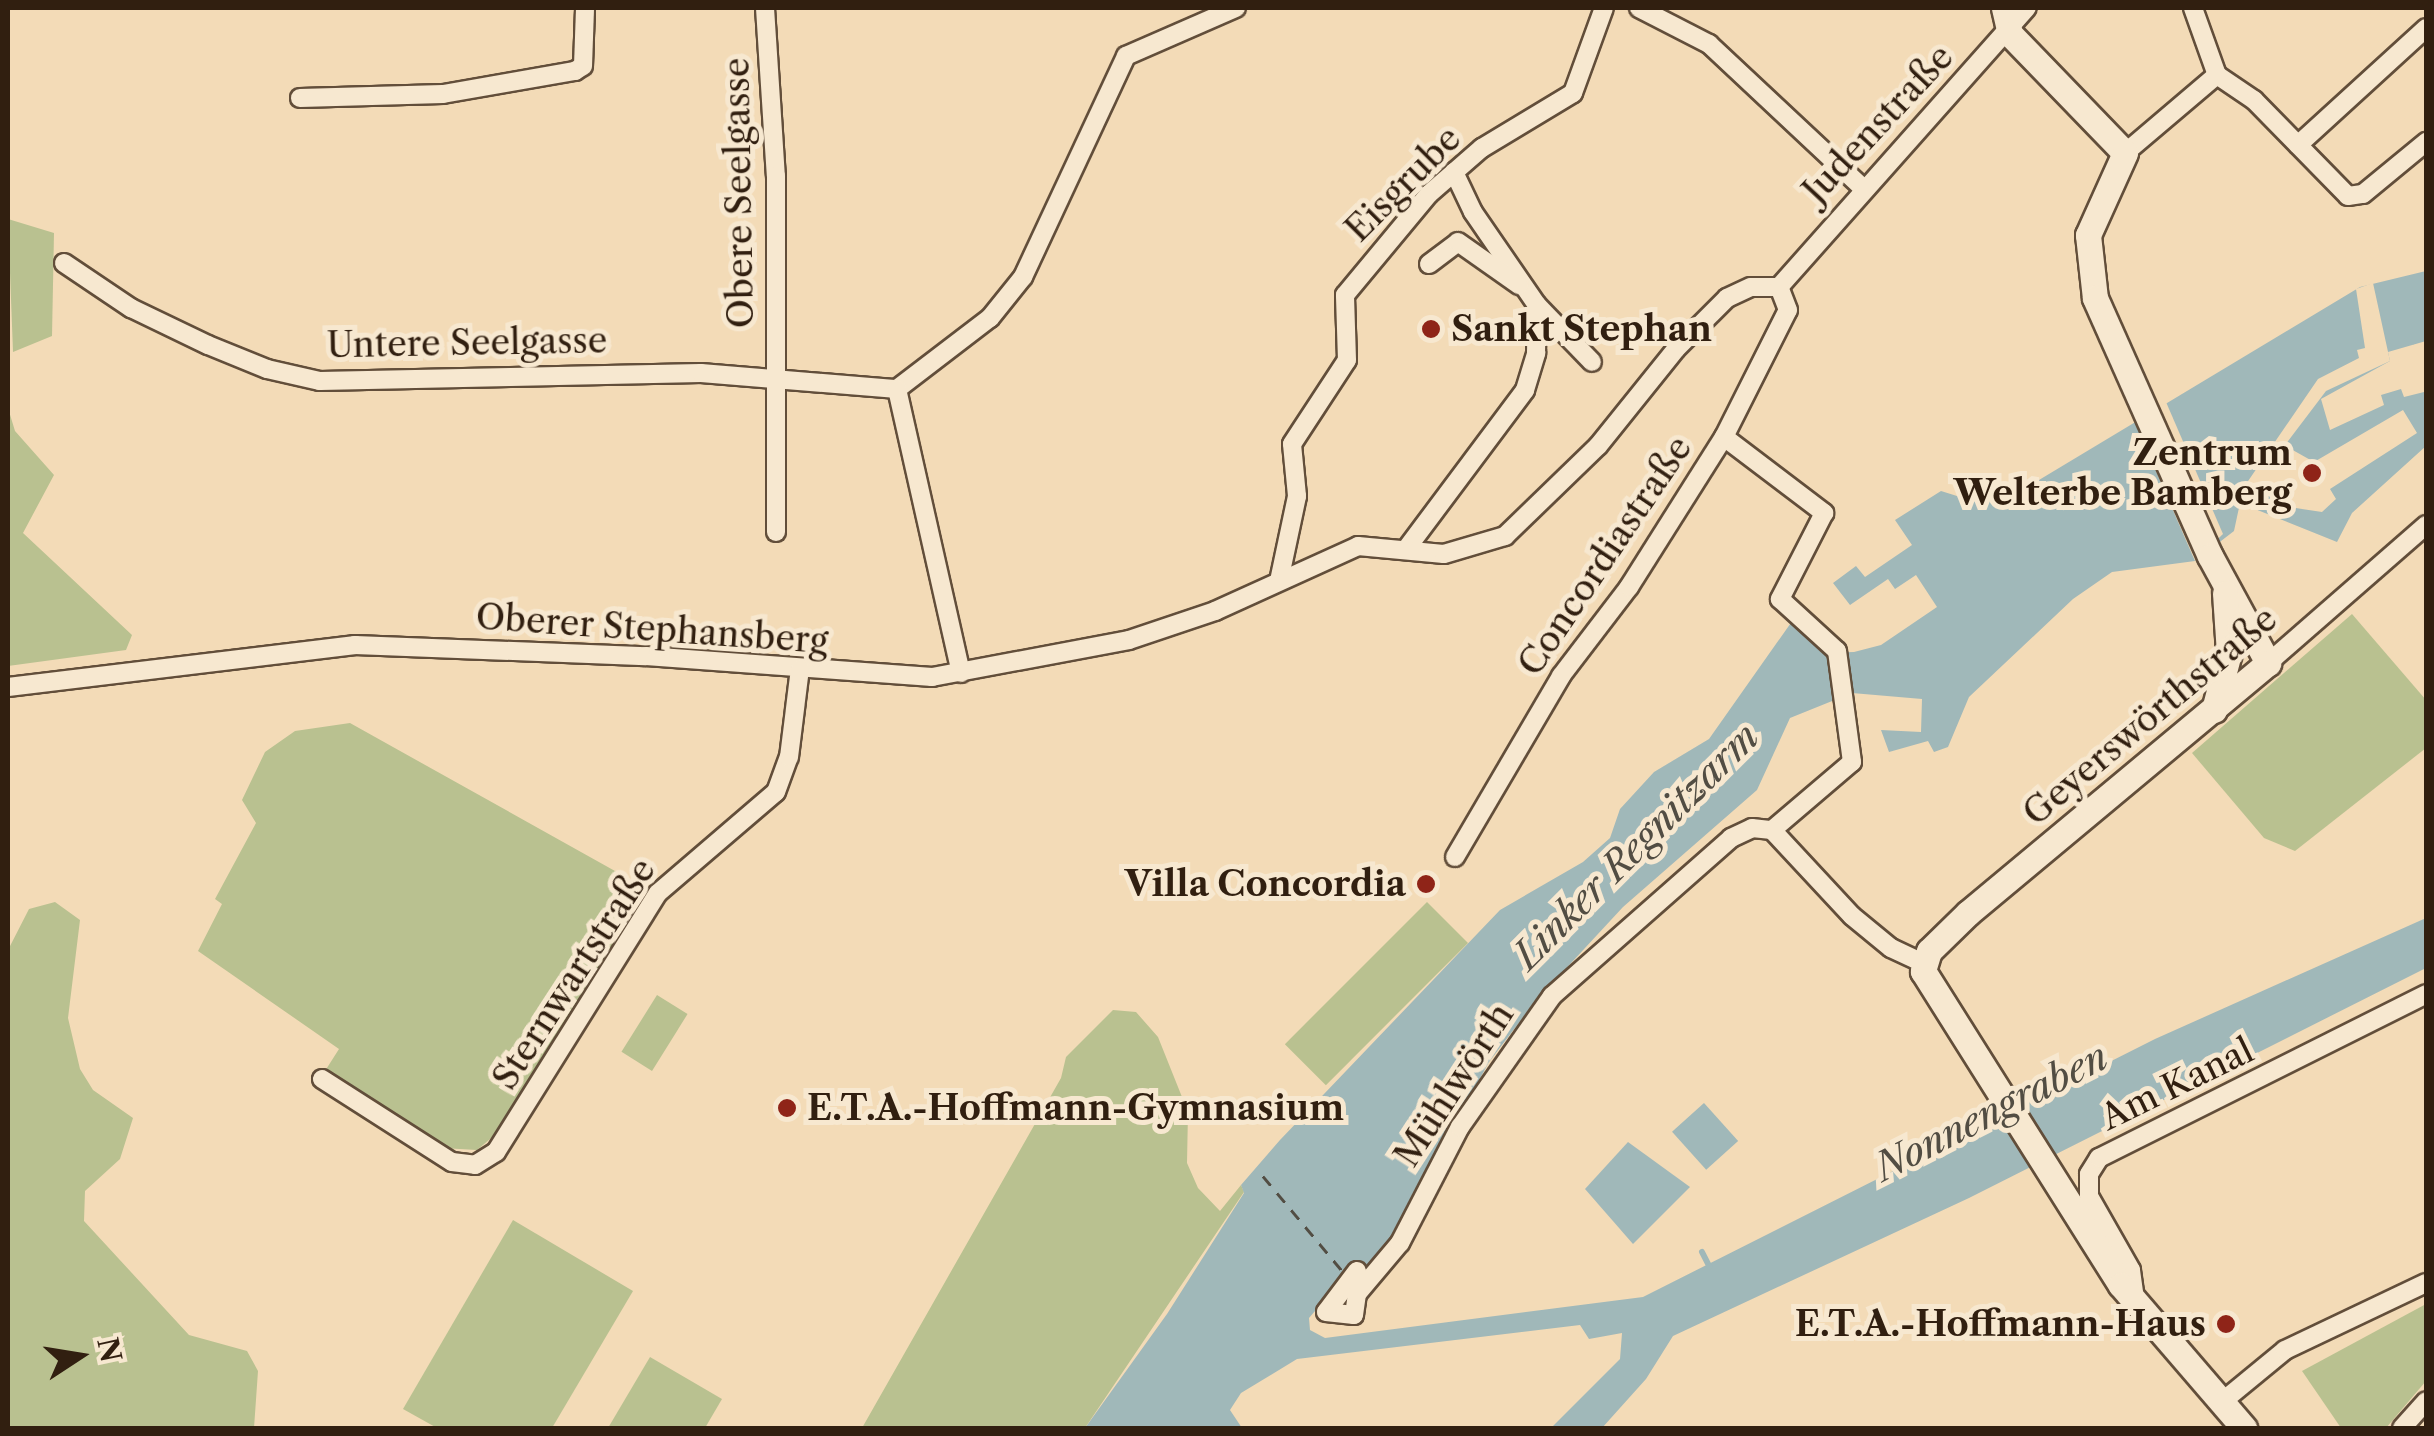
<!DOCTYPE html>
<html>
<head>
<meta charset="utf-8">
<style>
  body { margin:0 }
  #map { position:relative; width:2434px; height:1436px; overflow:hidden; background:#f3dbb7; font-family:"Libre Caslon Text",serif }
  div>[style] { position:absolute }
  .green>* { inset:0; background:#b9c190; transform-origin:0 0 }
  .water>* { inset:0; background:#a0b8b9; transform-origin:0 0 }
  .pier>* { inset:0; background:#f3dbb7 }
  .stream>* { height:6px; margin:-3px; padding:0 3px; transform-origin:3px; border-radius:3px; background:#a0b8b9 }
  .ferry>* { height:2.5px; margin-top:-1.25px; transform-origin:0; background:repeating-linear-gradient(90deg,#524d43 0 12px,transparent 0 22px) }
  .roads { filter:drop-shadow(2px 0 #624e3a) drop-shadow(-2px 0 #624e3a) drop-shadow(0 2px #624e3a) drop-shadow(0 -2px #624e3a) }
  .street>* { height:18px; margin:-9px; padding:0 9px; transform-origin:9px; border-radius:9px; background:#f7e8d0 }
  .secondary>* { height:25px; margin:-12.5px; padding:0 12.5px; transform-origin:12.5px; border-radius:12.5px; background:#f7e8d0 }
  .dots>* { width:28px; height:28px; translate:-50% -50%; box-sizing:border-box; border:5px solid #f7e8d0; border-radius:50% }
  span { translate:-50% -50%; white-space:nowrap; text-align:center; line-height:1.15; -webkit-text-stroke:10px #f7e8d0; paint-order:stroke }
  .street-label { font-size:35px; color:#311f10 }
  .poi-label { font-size:35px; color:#311f10; font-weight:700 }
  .left { translate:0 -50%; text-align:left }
  .right { translate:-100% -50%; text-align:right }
  .water-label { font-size:38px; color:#524d43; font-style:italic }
  .frame { position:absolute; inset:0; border:10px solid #311f10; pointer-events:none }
  .north { position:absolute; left:30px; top:1306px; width:100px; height:100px; -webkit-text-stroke:8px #f7e8d0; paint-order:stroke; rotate:78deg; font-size:28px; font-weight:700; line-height:40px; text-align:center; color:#311f10 }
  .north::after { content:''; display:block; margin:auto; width:35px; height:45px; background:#311f10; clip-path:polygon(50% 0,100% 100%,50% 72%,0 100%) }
</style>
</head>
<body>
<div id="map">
  <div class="green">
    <i style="clip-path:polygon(8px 219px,54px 233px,52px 336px,13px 352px)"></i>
    <i style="clip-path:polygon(8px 408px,15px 431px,54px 475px,23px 533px,132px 635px,126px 650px,8px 666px)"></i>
    <i style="clip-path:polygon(2352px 614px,2426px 700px,2426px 748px,2295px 851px,2264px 838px,2192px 753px)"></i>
    <i style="clip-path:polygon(350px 723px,649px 890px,496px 1134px,477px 1150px,442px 1148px,325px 1071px,339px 1049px,198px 951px,222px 904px,215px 899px,256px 823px,242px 800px,265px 752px,295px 731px)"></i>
    <i style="clip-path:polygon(55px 902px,80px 920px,68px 1018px,80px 1069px,93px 1090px,133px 1118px,120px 1159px,85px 1191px,84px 1221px,189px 1335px,247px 1351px,258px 1371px,254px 1428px,8px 1428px,8px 950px,29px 909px)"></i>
    <i style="left:1427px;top:902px;width:58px;height:201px;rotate:45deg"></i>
    <i style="left:657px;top:995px;width:36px;height:67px;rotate:32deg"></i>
    <i style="clip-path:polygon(1113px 1010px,1136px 1012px,1158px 1037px,1188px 1112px,1187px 1163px,1198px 1188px,1220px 1211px,1241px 1185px,1244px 1192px,1085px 1428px,862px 1428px,1061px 1078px,1066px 1057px)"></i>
    <i style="clip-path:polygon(513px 1220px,633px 1291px,552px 1428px,437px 1428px,403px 1409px)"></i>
    <i style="clip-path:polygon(2426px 1304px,2426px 1381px,2386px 1428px,2341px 1428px,2302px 1371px)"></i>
    <i style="clip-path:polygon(650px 1357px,722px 1399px,705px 1428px,608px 1428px)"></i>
  </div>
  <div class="water">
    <i style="clip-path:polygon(evenodd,2426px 271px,2426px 341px,2388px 352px,2390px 361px,2321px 399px,2330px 430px,2384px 405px,2381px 395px,2401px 389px,2404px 397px,2424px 392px,2426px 381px,2426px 446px,2352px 513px,2337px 542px,2240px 503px,2234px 531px,2195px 561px,2112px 572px,2073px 599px,1969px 697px,1948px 747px,1934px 752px,1928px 741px,1889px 752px,1881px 730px,1921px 732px,1922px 699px,1852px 693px,1790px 718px,1757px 790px,1623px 907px,1534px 1003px,1489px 1062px,1395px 1234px,1361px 1275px,1346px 1275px,1309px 1318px,1310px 1330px,1325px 1338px,1643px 1297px,2155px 1039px,2426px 918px,2426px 968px,1969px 1198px,1673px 1336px,1646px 1379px,1602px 1428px,1551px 1428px,1620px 1359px,1622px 1333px,1589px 1339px,1580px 1325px,1297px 1359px,1241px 1393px,1230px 1410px,1242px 1428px,1085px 1428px,1167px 1314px,1244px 1193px,1241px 1185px,1280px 1140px,1500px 910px,1583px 862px,1610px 838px,1620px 809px,1654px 772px,1709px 739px,1800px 610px,1822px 653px,1854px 652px,1881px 645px,1937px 607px,1916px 575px,1895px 589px,1888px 579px,1850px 605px,1833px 583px,1856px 566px,1865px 577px,1912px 545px,1895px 520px,1941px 491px,1973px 501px,2039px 480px,2360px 287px,2426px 271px,2403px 410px,2417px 433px,2330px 489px,2336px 499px,2322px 512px,2282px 506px,2287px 497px,2263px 482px,2284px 445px,2314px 462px,2403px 410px)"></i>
    <i style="left:1704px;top:1103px;width:51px;height:43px;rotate:48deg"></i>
    <i style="clip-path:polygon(1628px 1142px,1690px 1187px,1633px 1244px,1585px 1189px)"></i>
  </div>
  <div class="pier">
    <i style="clip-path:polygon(2373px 283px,2390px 361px,2326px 391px,2285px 445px,2252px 514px,2243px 510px,2238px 534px,2244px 487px,2318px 379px,2359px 358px,2357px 350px,2365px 348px,2356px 289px)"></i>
    <i style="clip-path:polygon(2166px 402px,2223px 534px,2195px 561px,2136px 425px)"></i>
  </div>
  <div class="stream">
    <i style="left:1702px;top:1252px;width:16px;rotate:63deg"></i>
  </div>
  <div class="ferry">
    <i style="left:1263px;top:1176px;width:128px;rotate:50.1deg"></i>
  </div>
  <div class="roads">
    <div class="street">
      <i style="left:765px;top:8px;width:168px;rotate:86.3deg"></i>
      <i style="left:776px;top:176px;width:356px;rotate:90deg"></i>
      <i style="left:1639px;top:8px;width:79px;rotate:27.2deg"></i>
      <i style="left:1709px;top:44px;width:209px;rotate:43.1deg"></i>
      <i style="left:2193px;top:8px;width:71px;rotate:70.3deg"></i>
      <i style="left:2217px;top:75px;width:45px;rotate:34deg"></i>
      <i style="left:2254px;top:100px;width:134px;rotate:45.6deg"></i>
      <i style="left:2348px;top:196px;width:15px;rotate:-8deg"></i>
      <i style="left:2363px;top:194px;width:82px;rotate:-39.5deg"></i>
      <i style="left:300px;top:98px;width:143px;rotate:-1.6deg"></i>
      <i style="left:443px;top:94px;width:134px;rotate:-9.9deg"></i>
      <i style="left:575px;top:71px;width:9px;rotate:-32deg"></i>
      <i style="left:583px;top:66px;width:58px;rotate:-88deg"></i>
      <i style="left:2298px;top:145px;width:173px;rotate:-42.4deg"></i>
      <i style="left:2125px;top:153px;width:121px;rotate:-40.3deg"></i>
      <i style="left:1454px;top:172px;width:44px;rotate:64.6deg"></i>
      <i style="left:1473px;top:212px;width:113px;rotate:55.5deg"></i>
      <i style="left:1537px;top:305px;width:79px;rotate:46deg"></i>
      <i style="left:64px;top:263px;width:81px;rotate:33.9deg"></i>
      <i style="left:131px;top:308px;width:85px;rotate:25.7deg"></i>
      <i style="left:208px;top:345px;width:64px;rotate:22.1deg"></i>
      <i style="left:267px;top:369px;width:54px;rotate:12.8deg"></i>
      <i style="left:320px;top:381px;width:381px;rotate:-1.2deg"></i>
      <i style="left:701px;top:373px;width:197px;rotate:4.7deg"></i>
      <i style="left:1429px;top:264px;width:36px;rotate:-37deg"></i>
      <i style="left:1458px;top:242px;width:75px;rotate:35.2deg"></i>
      <i style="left:1779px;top:287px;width:373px;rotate:-48.4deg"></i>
      <i style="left:897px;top:389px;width:117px;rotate:-37.4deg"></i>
      <i style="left:990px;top:318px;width:53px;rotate:-51.2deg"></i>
      <i style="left:1023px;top:277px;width:244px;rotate:-65deg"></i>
      <i style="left:1126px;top:56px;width:120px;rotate:-23.6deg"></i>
      <i style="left:897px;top:389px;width:291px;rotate:77.3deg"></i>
      <i style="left:1724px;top:437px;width:126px;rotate:37.2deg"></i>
      <i style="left:1824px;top:513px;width:97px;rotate:117.1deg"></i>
      <i style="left:1780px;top:599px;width:77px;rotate:42.4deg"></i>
      <i style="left:1837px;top:651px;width:112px;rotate:82.3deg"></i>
      <i style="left:1852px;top:762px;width:105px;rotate:139.6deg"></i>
      <i style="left:1407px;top:548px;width:197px;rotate:-53.2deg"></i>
      <i style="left:1525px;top:390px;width:39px;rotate:-73deg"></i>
      <i style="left:1536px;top:353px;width:48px;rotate:-88.8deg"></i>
      <i style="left:1279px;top:581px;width:87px;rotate:-78deg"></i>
      <i style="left:1297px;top:496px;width:52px;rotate:-95.5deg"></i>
      <i style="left:1292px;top:444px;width:100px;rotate:-56.8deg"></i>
      <i style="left:1347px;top:360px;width:65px;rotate:-91.8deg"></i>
      <i style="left:1345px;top:295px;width:131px;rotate:-50.3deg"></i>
      <i style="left:1429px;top:194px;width:70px;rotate:-41deg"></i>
      <i style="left:1482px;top:148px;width:106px;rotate:-31.1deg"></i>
      <i style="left:1573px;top:93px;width:90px;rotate:-70deg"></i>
      <i style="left:2268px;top:663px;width:210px;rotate:-41.1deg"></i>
      <i style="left:8px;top:687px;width:350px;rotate:-6.9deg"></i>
      <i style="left:355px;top:645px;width:291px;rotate:2.2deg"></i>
      <i style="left:646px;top:656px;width:287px;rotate:4.2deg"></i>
      <i style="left:932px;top:677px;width:200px;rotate:-10.6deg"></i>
      <i style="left:1129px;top:640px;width:91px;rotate:-18.6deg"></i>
      <i style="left:1215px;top:611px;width:157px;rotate:-24.4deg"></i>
      <i style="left:1358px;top:546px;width:86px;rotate:5.3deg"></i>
      <i style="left:1444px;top:554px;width:64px;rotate:-16.4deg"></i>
      <i style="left:1505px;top:536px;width:129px;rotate:-44.1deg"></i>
      <i style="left:1598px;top:446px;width:124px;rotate:-51.2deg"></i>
      <i style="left:1676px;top:349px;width:72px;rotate:-45deg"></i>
      <i style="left:1727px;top:298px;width:26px;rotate:-25deg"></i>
      <i style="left:1751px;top:287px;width:28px"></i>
      <i style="left:1455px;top:857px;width:210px;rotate:-59.6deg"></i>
      <i style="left:1561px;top:676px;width:112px;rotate:-52.6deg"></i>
      <i style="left:1629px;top:587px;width:178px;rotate:-57.7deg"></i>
      <i style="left:1724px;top:437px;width:142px;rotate:-63.3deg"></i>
      <i style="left:1788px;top:310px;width:25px;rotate:-111deg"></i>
      <i style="left:322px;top:1079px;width:154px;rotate:32.6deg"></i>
      <i style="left:452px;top:1162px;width:23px;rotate:7deg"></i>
      <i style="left:475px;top:1165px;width:25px;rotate:-32deg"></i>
      <i style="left:496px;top:1152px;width:305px;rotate:-58deg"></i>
      <i style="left:658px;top:893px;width:155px;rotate:-40.6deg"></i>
      <i style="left:776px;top:792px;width:37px;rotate:-70deg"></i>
      <i style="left:789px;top:757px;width:89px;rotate:-82.9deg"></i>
      <i style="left:1357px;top:1271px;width:51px;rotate:127.1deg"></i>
      <i style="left:1326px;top:1312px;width:28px;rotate:6deg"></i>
      <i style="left:1354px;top:1315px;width:21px;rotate:-82deg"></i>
      <i style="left:1357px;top:1294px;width:67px;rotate:-49.9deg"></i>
      <i style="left:1400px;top:1243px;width:131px;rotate:-62.7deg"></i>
      <i style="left:1460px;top:1127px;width:160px;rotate:-54.9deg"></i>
      <i style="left:1552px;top:996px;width:239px;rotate:-41.4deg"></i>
      <i style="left:1731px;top:838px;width:23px;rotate:-25deg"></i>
      <i style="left:1752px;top:828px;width:20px;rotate:6deg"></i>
      <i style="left:1772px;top:830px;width:117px;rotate:47.1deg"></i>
      <i style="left:1852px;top:916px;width:50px;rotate:39.4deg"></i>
      <i style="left:1891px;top:948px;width:35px;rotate:25deg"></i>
      <i style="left:2135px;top:1299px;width:29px;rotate:-98deg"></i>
      <i style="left:2131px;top:1270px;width:85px;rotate:-119.6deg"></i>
      <i style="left:2089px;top:1196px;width:22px;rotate:-90deg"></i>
      <i style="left:2089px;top:1174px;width:19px;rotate:-58deg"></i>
      <i style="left:2099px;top:1158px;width:366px;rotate:-26.6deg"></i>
      <i style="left:2223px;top:1401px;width:80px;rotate:-39.4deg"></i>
      <i style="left:2285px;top:1350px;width:156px;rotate:-25.4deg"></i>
      <i style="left:2402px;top:1428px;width:36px;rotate:-48deg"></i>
    </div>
    <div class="secondary">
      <i style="left:2004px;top:8px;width:27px;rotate:77deg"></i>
      <i style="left:2010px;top:34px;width:165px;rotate:46deg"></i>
      <i style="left:2125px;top:153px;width:90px;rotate:114.3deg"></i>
      <i style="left:2088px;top:235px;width:63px;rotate:83.7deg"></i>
      <i style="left:2095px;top:298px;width:282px;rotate:66deg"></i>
      <i style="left:2210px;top:556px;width:122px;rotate:61.5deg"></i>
      <i style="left:2268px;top:663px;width:391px;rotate:140.2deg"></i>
      <i style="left:1968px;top:913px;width:54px;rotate:135.7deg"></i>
      <i style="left:1929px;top:951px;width:21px;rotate:107deg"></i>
      <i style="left:1923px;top:971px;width:371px;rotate:57.8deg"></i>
      <i style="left:2121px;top:1285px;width:189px;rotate:49.3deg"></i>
      <i style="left:2214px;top:710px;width:59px;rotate:-75.3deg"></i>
      <i style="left:2229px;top:653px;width:60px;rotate:-93.8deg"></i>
    </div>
  </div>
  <div class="dots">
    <i style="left:1431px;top:329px;background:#8f2418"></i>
    <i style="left:2312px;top:473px;background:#8f2418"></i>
    <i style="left:1426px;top:884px;background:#8f2418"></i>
    <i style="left:787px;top:1108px;background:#8f2418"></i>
    <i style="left:2226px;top:1324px;background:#8f2418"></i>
  </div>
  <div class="street-label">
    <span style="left:1878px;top:124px;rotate:-47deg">Judenstraße</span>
    <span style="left:1403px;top:184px;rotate:-45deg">Eisgrube</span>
    <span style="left:739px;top:193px;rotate:-91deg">Obere Seelgasse</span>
    <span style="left:467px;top:343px;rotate:-1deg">Untere Seelgasse</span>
    <span style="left:1605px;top:556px;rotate:-56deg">Concordiastraße</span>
    <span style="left:652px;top:629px;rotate:4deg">Oberer Stephansberg</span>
    <span style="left:2150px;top:716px;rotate:-40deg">Geyerswörthstraße</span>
    <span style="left:574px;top:974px;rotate:-57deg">Sternwartstraße</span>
    <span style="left:2177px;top:1084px;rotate:-26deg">Am Kanal</span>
    <span style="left:1454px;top:1085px;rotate:-57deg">Mühlwörth</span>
  </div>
  <div class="poi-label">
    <span class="left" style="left:1451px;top:329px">Sankt Stephan</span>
    <span class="right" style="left:2292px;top:473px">Zentrum<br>Welterbe Bamberg</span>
    <span class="right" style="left:1406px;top:884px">Villa Concordia</span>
    <span class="left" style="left:807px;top:1108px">E.T.A.-Hoffmann-Gymnasium</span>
    <span class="right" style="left:2206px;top:1324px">E.T.A.-Hoffmann-Haus</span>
  </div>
  <div class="water-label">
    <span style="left:1636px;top:846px;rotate:-45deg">Linker Regnitzarm</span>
    <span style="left:1991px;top:1112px;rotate:-27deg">Nonnengraben</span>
  </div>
  <div class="frame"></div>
  <div class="north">N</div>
</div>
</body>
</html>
